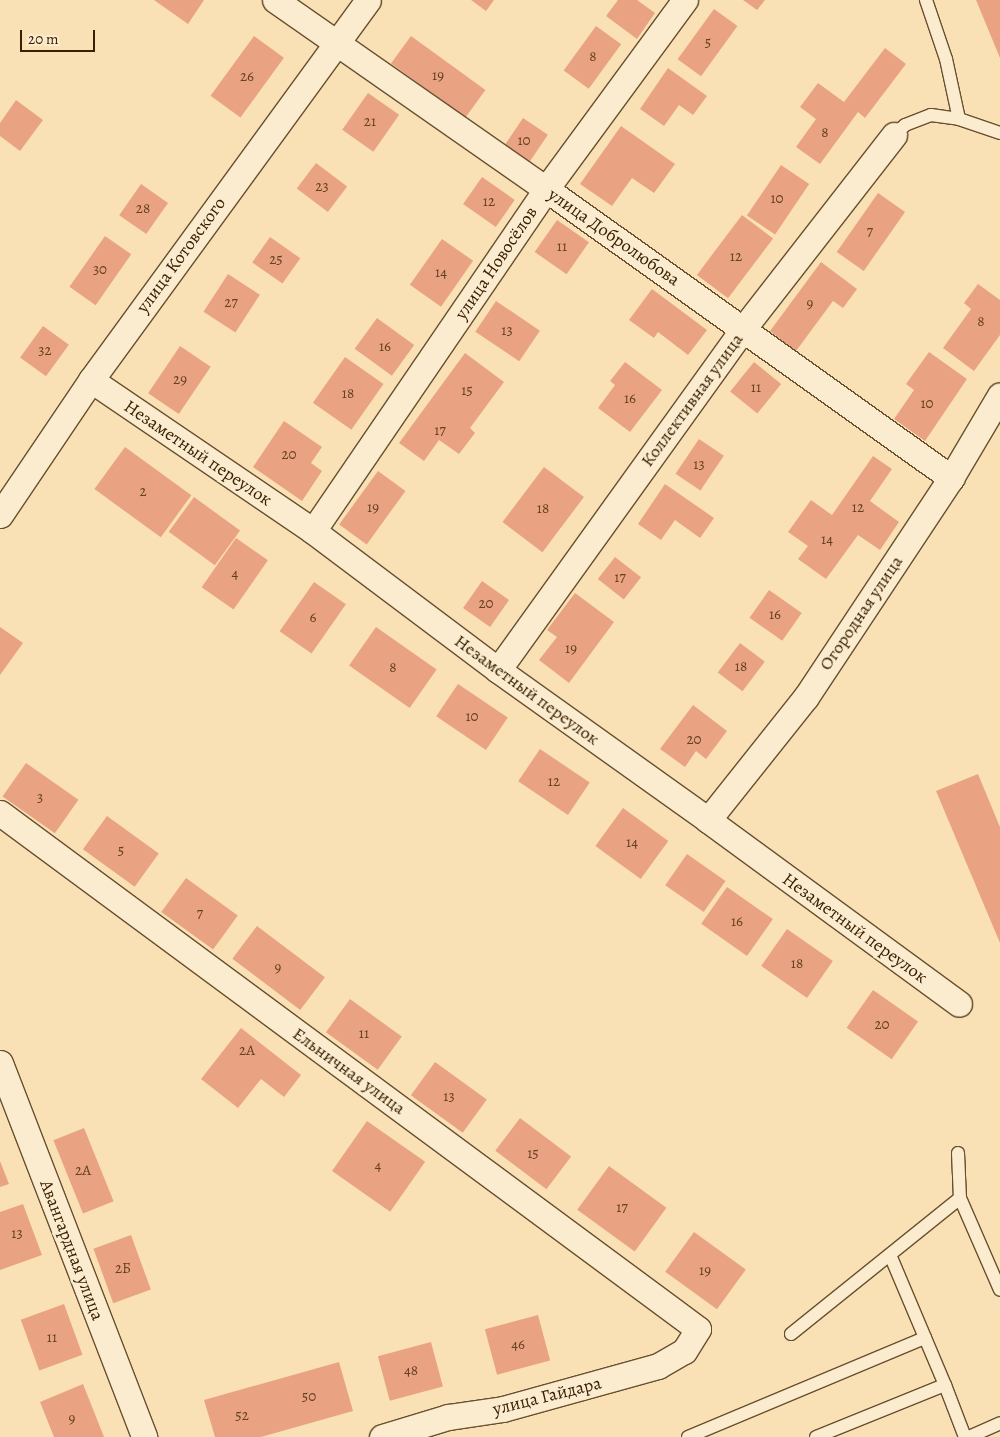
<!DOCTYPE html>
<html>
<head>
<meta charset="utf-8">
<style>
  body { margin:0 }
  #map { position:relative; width:1000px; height:1437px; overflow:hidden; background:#fae1b5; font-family:Alegreya,serif }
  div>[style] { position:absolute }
  .building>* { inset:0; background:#eaa382; transform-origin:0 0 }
  .roads { filter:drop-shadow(1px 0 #68502f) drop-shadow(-1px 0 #68502f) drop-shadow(0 1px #68502f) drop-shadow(0 -1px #68502f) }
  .lane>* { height:12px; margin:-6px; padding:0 6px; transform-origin:6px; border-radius:6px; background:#fceccf }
  .street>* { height:25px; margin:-12.5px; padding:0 12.5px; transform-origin:12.5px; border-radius:12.5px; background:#fceccf }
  span { translate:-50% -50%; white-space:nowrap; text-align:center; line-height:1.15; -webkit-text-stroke:5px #fceccf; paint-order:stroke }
  .number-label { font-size:15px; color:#644122 }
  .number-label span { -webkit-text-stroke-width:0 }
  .street-label { font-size:18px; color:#382002 }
  .scale { position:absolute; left:20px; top:30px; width:75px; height:22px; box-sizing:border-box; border:2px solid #382002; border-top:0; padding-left:6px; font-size:15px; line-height:18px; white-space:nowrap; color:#382002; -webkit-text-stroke:4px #fceccf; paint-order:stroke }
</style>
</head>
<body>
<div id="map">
  <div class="building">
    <i style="clip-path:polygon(154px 0,204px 0,188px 24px)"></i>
    <i style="clip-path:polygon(471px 0,494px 0,486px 11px)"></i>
    <i style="clip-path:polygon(618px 0,637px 0,655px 13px,637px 39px,606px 16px)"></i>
    <i style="clip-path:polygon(743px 0,765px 0,757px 10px)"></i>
    <i style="clip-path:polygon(976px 0,1000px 0,1000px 58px)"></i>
    <i style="left:714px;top:9px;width:29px;height:62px;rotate:36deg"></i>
    <i style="left:596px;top:26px;width:31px;height:55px;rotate:36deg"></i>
    <i style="left:254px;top:36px;width:37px;height:74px;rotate:36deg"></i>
    <i style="left:411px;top:36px;width:92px;height:34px;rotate:36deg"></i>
    <i style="clip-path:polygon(885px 48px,906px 64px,865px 118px,858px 112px,820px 164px,796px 147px,816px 119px,800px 107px,818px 83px,844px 102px)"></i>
    <i style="clip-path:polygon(668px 68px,707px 96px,693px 115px,679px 105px,664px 126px,640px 109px)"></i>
    <i style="left:368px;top:93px;width:38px;height:45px;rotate:35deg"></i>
    <i style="clip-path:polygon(16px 100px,43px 120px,20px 151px,0 136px,0 123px)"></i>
    <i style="left:523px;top:118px;width:30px;height:36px;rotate:34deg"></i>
    <i style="clip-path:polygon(621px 126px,675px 164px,654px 193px,632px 178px,612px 206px,580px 184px)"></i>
    <i style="left:316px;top:163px;width:39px;height:32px;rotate:37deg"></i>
    <i style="left:781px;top:165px;width:34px;height:61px;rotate:34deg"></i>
    <i style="left:482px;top:177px;width:40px;height:33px;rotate:35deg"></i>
    <i style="left:141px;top:184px;width:33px;height:38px;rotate:35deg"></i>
    <i style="left:878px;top:193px;width:33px;height:72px;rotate:35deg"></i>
    <i style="left:742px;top:215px;width:39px;height:75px;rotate:37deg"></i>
    <i style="left:557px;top:220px;width:39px;height:39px;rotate:35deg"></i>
    <i style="left:105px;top:236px;width:32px;height:62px;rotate:35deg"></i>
    <i style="left:270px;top:237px;width:37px;height:31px;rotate:35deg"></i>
    <i style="left:442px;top:239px;width:38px;height:56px;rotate:35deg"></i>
    <i style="clip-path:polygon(821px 262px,857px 289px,843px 308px,833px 301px,796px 351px,770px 331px)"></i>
    <i style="left:228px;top:274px;width:38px;height:45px;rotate:33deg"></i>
    <i style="clip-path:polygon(978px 284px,1000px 300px,1000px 335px,974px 371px,943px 348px,971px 309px,964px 303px)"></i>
    <i style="clip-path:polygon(652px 289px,707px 330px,688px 355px,658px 332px,654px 338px,629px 320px)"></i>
    <i style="left:496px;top:301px;width:53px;height:37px;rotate:34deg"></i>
    <i style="left:377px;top:318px;width:46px;height:38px;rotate:36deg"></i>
    <i style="left:43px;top:326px;width:32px;height:39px;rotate:36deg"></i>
    <i style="left:180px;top:346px;width:37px;height:57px;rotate:34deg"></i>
    <i style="clip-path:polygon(929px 352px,967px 379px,925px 441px,894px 419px,914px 390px,906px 384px)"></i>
    <i style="clip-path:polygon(465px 353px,504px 382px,470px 428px,475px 433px,459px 454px,439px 440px,424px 461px,399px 443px)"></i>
    <i style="left:345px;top:357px;width:47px;height:56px;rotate:35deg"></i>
    <i style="clip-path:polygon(625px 362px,662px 390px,630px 432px,598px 408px,615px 385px,610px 381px)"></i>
    <i style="left:754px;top:362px;width:35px;height:38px;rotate:39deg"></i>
    <i style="clip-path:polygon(284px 421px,322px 447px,311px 463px,322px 471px,302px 501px,253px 467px)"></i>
    <i style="left:699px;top:439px;width:30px;height:42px;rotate:34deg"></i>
    <i style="left:125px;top:447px;width:82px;height:52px;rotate:36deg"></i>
    <i style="clip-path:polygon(873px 456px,892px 469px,870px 501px,899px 522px,880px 550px,858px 535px,826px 579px,798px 559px,808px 546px,788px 532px,811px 500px,832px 515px)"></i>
    <i style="left:544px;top:467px;width:50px;height:69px;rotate:37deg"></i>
    <i style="left:378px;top:471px;width:34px;height:66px;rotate:36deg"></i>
    <i style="clip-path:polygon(665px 484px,714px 518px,700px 538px,675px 520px,661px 540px,638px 524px)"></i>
    <i style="left:194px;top:497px;width:57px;height:43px;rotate:36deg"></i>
    <i style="left:236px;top:538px;width:39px;height:60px;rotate:35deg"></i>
    <i style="left:615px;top:557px;width:33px;height:28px;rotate:38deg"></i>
    <i style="left:482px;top:581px;width:33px;height:33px;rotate:35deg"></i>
    <i style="left:314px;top:582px;width:39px;height:60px;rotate:35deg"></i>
    <i style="left:769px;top:590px;width:40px;height:34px;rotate:35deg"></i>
    <i style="clip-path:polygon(575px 593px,614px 622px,569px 683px,539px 660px,557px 637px,547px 630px)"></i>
    <i style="clip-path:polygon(0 627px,23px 643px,0 675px)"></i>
    <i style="left:376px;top:627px;width:74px;height:47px;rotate:35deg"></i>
    <i style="left:740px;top:643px;width:31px;height:37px;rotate:37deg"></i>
    <i style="left:458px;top:684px;width:60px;height:39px;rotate:34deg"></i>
    <i style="clip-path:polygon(693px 705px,727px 731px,706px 759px,696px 751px,685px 767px,660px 749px)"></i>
    <i style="left:540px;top:749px;width:60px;height:39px;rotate:34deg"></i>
    <i style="left:26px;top:763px;width:64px;height:41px;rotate:35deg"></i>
    <i style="clip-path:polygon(978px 774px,1000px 827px,1000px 943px,936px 791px)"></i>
    <i style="left:623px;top:808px;width:56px;height:47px;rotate:36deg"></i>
    <i style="left:107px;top:816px;width:64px;height:41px;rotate:36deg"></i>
    <i style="left:687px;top:854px;width:47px;height:38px;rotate:35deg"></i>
    <i style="left:186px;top:878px;width:64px;height:42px;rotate:36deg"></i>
    <i style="left:727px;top:887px;width:56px;height:45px;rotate:35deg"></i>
    <i style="left:257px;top:926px;width:85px;height:41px;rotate:37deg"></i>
    <i style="left:787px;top:929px;width:56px;height:45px;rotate:35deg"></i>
    <i style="left:873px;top:990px;width:55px;height:46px;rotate:35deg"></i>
    <i style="left:350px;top:999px;width:64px;height:41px;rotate:36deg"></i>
    <i style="clip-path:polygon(241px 1028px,301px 1075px,284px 1097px,261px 1079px,238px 1108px,201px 1079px)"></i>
    <i style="left:435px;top:1062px;width:64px;height:41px;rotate:36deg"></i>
    <i style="left:520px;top:1118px;width:64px;height:41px;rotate:37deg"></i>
    <i style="left:367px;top:1121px;width:71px;height:61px;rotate:35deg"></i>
    <i style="left:84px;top:1128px;width:79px;height:33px;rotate:68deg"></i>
    <i style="clip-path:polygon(0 1161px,9px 1184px,0 1187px)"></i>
    <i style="left:609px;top:1166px;width:71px;height:54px;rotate:36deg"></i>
    <i style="clip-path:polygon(23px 1204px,42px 1255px,0 1270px,0 1212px)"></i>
    <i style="left:694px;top:1232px;width:64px;height:49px;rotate:36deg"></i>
    <i style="left:131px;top:1235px;width:58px;height:40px;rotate:70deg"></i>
    <i style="left:64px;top:1304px;width:54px;height:46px;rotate:70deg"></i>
    <i style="left:538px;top:1315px;width:47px;height:55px;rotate:75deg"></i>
    <i style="left:431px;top:1342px;width:46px;height:55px;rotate:75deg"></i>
    <i style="clip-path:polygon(339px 1362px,353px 1411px,261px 1437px,215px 1437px,204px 1400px)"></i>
    <i style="clip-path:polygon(83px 1384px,104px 1437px,54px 1437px,40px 1402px)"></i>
  </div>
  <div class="roads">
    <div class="lane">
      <i style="left:926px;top:0;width:62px;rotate:71.3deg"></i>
      <i style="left:946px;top:59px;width:61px;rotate:77.8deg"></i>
      <i style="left:894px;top:135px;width:15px;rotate:-42deg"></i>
      <i style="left:905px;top:125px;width:28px;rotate:-21deg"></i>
      <i style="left:931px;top:115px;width:28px;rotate:8deg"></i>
      <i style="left:959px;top:119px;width:43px;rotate:18.9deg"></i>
      <i style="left:958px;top:1153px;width:45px;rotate:87.5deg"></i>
      <i style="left:791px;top:1334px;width:217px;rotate:-38.8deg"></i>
      <i style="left:960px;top:1198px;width:100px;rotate:66.5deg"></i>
      <i style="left:945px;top:1385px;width:56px;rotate:69deg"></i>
      <i style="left:688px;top:1437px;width:257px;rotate:-22.7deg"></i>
      <i style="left:816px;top:1437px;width:139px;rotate:-22deg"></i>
      <i style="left:945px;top:1385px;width:141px;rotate:-112.9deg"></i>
      <i style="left:969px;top:1437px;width:34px;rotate:-24deg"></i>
    </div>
    <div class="street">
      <i style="left:275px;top:0;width:330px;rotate:34.9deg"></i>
      <i style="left:546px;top:189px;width:498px;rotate:35.5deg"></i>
      <i style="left:91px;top:380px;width:268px;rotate:34.2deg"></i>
      <i style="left:313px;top:531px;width:231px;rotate:36.9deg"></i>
      <i style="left:498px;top:670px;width:258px;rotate:35.5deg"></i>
      <i style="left:708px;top:820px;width:311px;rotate:36.2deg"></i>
      <i style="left:0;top:515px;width:163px;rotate:-56deg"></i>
      <i style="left:91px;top:380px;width:470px;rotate:-53.9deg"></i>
      <i style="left:313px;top:531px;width:414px;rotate:-55.7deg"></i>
      <i style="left:546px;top:189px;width:235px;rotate:-53.7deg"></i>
      <i style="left:498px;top:670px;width:420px;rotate:-54.3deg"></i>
      <i style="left:743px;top:329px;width:246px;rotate:-52.1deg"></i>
      <i style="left:0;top:813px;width:868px;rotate:36.47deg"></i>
      <i style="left:698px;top:1329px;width:26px;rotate:122deg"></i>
      <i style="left:684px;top:1351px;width:30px;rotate:150deg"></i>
      <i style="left:658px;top:1366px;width:161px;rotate:164.5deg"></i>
      <i style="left:503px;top:1409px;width:56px;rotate:171.7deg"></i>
      <i style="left:448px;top:1417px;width:69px;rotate:163.1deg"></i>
      <i style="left:708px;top:820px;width:157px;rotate:-51.5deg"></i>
      <i style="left:806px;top:697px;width:263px;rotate:-56.5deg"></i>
      <i style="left:951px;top:478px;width:96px;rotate:-59.4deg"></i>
      <i style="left:0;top:1063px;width:401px;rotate:68.9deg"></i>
    </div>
  </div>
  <div class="number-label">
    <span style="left:708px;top:43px">5</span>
    <span style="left:593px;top:57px">8</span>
    <span style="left:438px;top:76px">19</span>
    <span style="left:247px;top:77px">26</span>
    <span style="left:370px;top:122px">21</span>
    <span style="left:825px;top:133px">8</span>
    <span style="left:524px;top:141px">10</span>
    <span style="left:322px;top:187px">23</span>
    <span style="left:777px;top:199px">10</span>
    <span style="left:489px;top:202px">12</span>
    <span style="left:143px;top:209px">28</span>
    <span style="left:870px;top:232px">7</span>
    <span style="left:562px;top:247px">11</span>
    <span style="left:736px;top:257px">12</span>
    <span style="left:276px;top:260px">25</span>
    <span style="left:100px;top:270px">30</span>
    <span style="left:441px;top:273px">14</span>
    <span style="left:231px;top:303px">27</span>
    <span style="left:810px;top:304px">9</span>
    <span style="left:981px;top:322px">8</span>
    <span style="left:507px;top:331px">13</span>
    <span style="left:385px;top:347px">16</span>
    <span style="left:45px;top:351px">32</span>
    <span style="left:180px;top:380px">29</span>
    <span style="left:756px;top:388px">11</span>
    <span style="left:467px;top:391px">15</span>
    <span style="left:348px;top:394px">18</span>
    <span style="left:630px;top:399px">16</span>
    <span style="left:927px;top:404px">10</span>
    <span style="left:440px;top:431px">17</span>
    <span style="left:289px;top:455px">20</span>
    <span style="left:699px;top:465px">13</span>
    <span style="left:143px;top:492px">2</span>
    <span style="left:373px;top:508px">19</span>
    <span style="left:858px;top:508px">12</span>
    <span style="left:543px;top:509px">18</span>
    <span style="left:827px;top:540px">14</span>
    <span style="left:235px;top:574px">4</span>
    <span style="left:620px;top:578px">17</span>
    <span style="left:486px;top:604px">20</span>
    <span style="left:775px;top:615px">16</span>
    <span style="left:313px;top:618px">6</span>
    <span style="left:571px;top:649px">19</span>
    <span style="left:741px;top:667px">18</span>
    <span style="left:393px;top:668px">8</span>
    <span style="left:472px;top:717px">10</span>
    <span style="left:694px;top:740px">20</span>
    <span style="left:554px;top:782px">12</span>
    <span style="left:40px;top:798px">3</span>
    <span style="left:632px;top:843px">14</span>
    <span style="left:121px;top:851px">5</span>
    <span style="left:200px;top:914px">7</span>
    <span style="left:737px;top:922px">16</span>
    <span style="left:797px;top:964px">18</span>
    <span style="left:278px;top:968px">9</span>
    <span style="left:882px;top:1025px">20</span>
    <span style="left:364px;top:1034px">11</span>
    <span style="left:247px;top:1051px">2А</span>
    <span style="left:449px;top:1097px">13</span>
    <span style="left:533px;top:1154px">15</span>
    <span style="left:378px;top:1166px">4</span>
    <span style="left:83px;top:1171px">2А</span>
    <span style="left:622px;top:1208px">17</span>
    <span style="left:17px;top:1234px">13</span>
    <span style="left:123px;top:1269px">2Б</span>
    <span style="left:705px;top:1271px">19</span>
    <span style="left:52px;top:1338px">11</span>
    <span style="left:518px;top:1345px">46</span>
    <span style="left:411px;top:1371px">48</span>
    <span style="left:309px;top:1397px">50</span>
    <span style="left:242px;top:1416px">52</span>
    <span style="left:72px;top:1419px">9</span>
  </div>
  <div class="street-label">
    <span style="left:614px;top:237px;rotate:35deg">улица Добролюбова</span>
    <span style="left:181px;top:255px;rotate:-54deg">улица Котовского</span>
    <span style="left:496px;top:263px;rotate:-56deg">улица Новосёлов</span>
    <span style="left:692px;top:400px;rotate:-54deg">Коллективная улица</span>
    <span style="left:198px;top:453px;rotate:34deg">Незаметный переулок</span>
    <span style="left:861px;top:613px;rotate:-56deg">Огородная улица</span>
    <span style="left:527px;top:690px;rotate:36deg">Незаметный переулок</span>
    <span style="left:855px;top:928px;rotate:36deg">Незаметный переулок</span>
    <span style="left:349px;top:1071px;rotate:36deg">Ельничная улица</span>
    <span style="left:72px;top:1250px;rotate:69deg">Авангардная улица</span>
    <span style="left:547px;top:1396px;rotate:-14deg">улица Гайдара</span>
  </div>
  <div class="scale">20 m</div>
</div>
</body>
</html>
